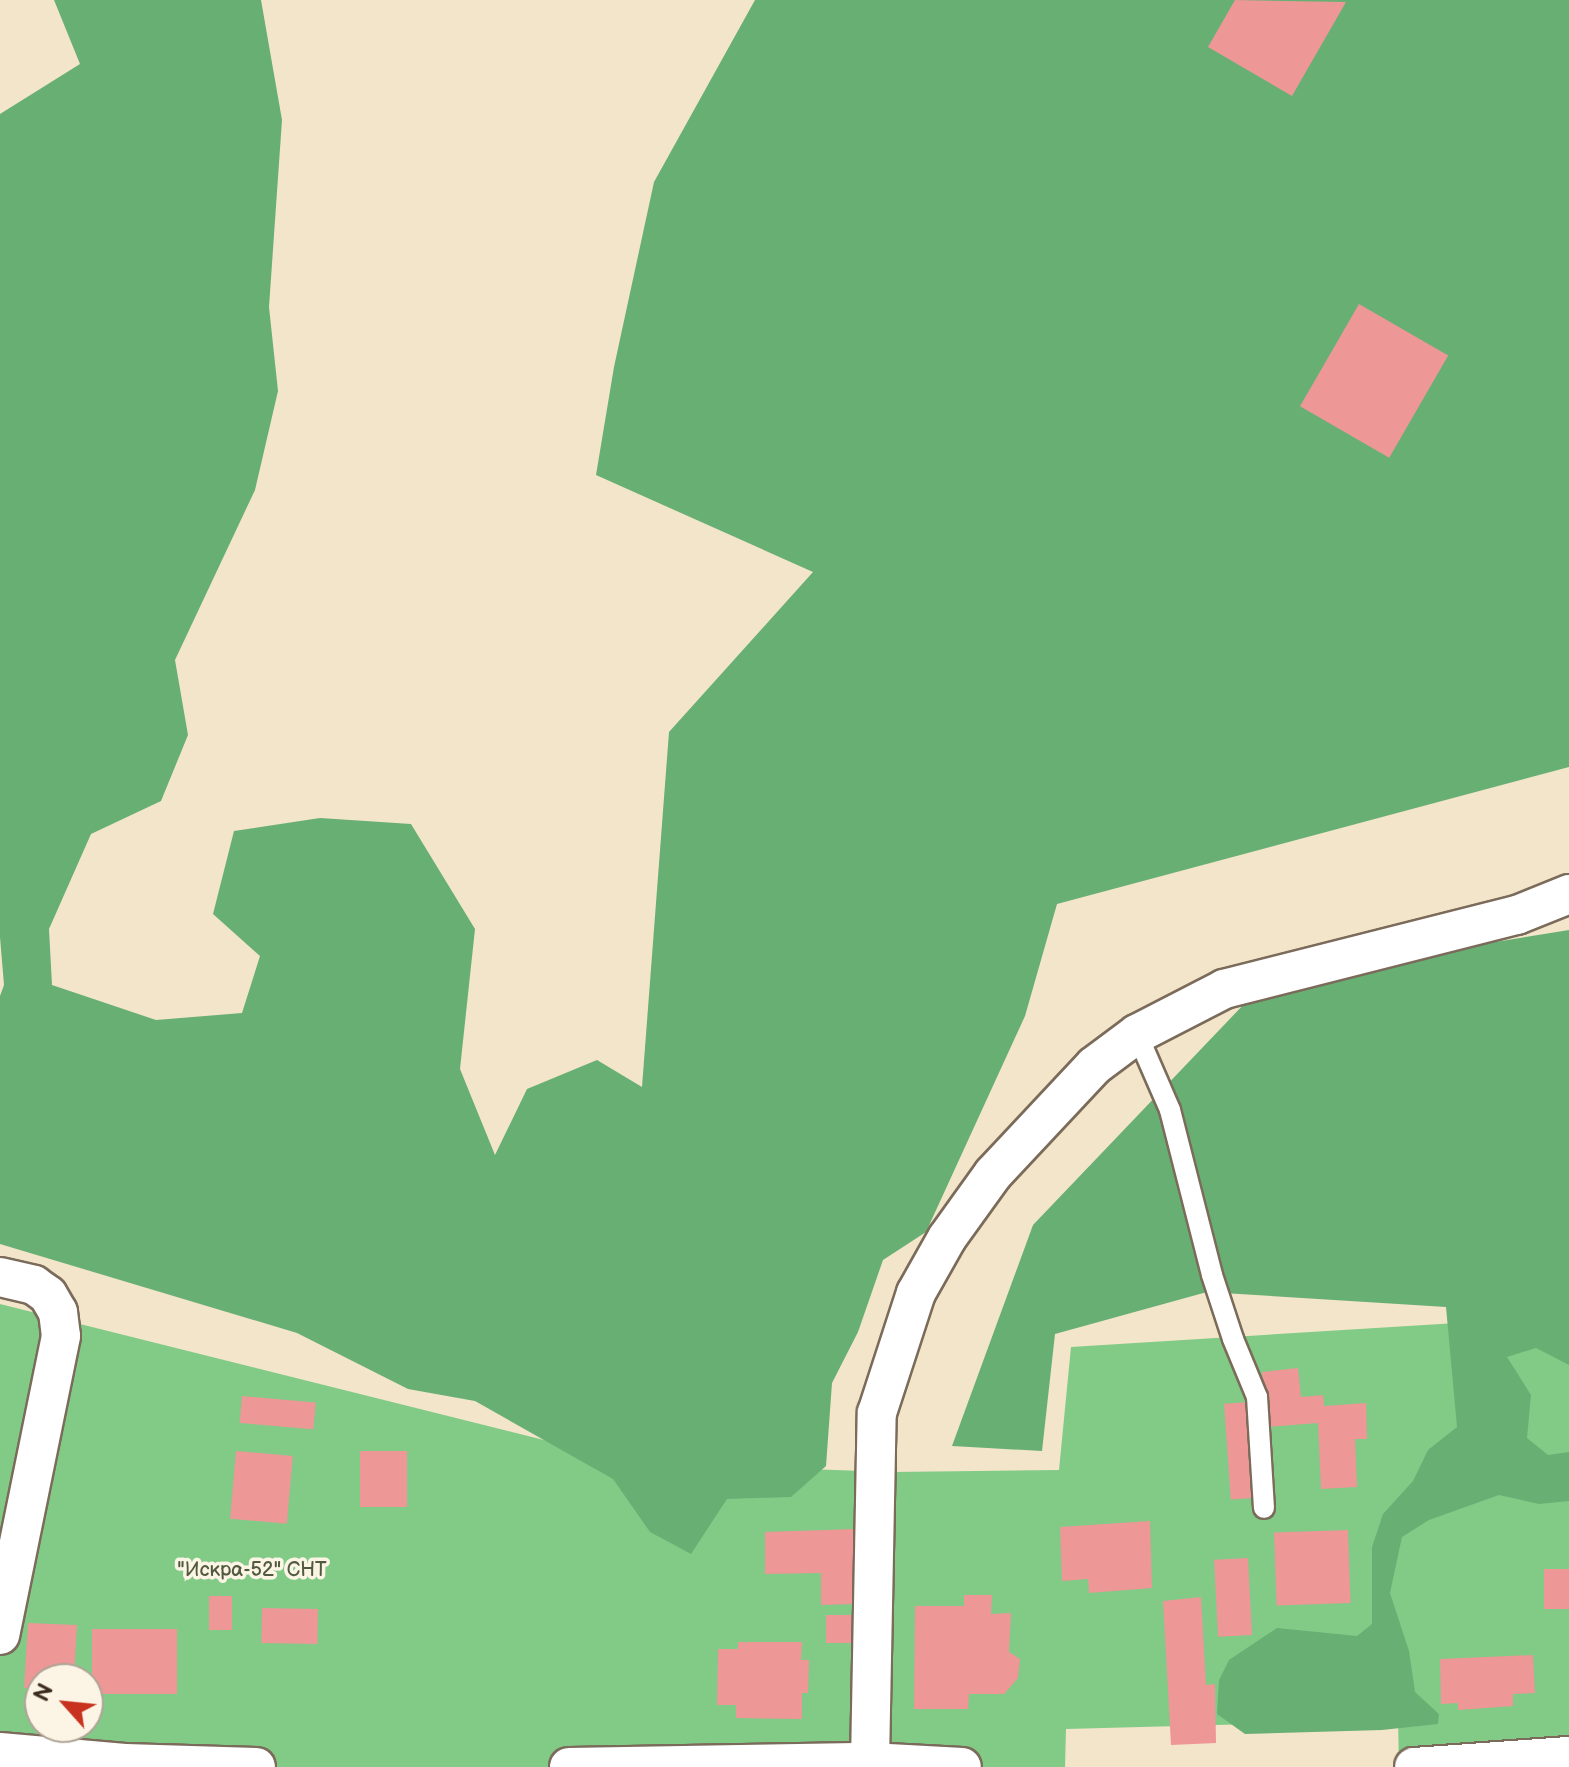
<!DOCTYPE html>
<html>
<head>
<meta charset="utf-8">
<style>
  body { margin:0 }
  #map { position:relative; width:1569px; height:1767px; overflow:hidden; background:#f2e5c9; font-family:"Balsamiq Sans",sans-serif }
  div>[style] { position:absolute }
  .green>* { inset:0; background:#81cb87 }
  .forest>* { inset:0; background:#68af74 }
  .building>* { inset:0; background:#ed9797; transform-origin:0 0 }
  .roads { filter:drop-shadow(2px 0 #7b6b5a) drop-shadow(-2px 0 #7b6b5a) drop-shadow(0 2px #7b6b5a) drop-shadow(0 -2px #7b6b5a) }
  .lane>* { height:20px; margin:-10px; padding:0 10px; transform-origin:10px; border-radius:10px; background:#fff }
  .street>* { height:38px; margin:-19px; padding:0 19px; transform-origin:19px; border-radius:19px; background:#fff }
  span { translate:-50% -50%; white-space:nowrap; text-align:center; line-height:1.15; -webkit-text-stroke:7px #fcf5e5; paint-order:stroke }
  .park-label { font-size:20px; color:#505a3e }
  .north { position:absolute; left:24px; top:1663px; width:80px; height:80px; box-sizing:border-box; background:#fcf5e5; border:2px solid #afa495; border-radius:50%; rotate:297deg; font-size:22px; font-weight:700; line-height:32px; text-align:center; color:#3b2a1e }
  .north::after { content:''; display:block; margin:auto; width:28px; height:36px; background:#c8321e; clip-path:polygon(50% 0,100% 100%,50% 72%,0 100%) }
</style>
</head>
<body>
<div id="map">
  <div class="green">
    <i style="clip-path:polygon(evenodd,0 1304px,636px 1463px,892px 1472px,1059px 1470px,1071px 1347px,1569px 1316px,1569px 1767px,1399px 1767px,1398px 1720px,1066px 1729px,1065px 1767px,0 1767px,0 1304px,40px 1679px,88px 1679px,88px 1727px,40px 1727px,40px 1679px)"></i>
  </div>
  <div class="forest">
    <i style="clip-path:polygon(54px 0,261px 0,282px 120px,269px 307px,278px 391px,255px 490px,175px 660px,188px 735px,161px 801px,91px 834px,49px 929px,52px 985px,156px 1020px,242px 1013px,260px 956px,213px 914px,234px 831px,320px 818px,411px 824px,475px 929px,460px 1069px,495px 1155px,527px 1089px,597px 1060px,642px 1087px,669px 732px,813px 572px,596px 475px,614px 367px,654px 182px,755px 0,1569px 0,1569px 767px,1057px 904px,1025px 1016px,926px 1232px,883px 1260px,858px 1332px,832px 1383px,826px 1466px,791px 1497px,727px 1499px,691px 1554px,650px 1532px,613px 1479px,475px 1401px,408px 1389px,297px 1333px,0 1244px,0 996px,4px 985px,0 937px,0 114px,80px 64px)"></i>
    <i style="clip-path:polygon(1569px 930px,1569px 1365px,1536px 1348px,1507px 1357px,1531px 1395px,1527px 1438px,1548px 1455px,1569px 1452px,1569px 1501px,1539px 1504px,1499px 1495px,1429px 1520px,1402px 1537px,1390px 1593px,1409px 1651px,1415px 1692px,1439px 1714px,1438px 1724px,1382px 1730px,1245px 1734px,1217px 1714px,1219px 1680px,1229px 1660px,1277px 1628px,1357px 1636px,1372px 1624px,1372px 1547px,1383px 1514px,1413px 1481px,1428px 1450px,1457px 1427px,1446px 1307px,1207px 1292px,1055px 1334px,1042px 1451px,952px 1446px,1033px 1225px,1268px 979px)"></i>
  </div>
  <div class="building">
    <i style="clip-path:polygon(1235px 0,1346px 2px,1292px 96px,1208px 47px)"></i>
    <i style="left:1359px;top:304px;width:103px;height:118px;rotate:30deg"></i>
    <i style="clip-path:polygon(1298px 1368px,1301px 1397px,1323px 1395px,1324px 1406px,1366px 1403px,1367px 1439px,1355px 1439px,1357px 1487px,1321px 1489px,1318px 1423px,1267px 1427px,1262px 1372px)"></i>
    <i style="left:242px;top:1396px;width:74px;height:27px;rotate:5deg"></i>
    <i style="left:1250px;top:1402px;width:96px;height:26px;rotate:86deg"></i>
    <i style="left:236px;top:1451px;width:57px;height:68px;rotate:5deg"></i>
    <i style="left:360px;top:1451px;width:47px;height:56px"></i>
    <i style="clip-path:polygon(1150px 1521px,1152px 1588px,1089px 1593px,1088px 1579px,1062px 1581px,1060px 1527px)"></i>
    <i style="clip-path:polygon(855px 1529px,855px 1604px,821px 1605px,821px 1573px,765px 1574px,765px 1532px)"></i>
    <i style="left:1348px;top:1530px;width:73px;height:74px;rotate:88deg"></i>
    <i style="left:1248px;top:1558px;width:77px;height:34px;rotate:87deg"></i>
    <i style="left:1569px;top:1569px;width:40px;height:25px;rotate:90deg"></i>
    <i style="clip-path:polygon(964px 1595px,992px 1595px,991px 1614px,1011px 1613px,1009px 1652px,1020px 1659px,1018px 1678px,1004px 1694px,969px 1694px,968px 1709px,914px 1709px,915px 1606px,964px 1606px)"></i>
    <i style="left:209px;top:1596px;width:23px;height:34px"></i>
    <i style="clip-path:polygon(1201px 1597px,1206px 1685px,1215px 1684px,1216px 1743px,1171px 1745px,1163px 1601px)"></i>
    <i style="left:262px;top:1608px;width:56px;height:35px;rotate:1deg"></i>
    <i style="left:854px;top:1615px;width:28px;height:28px;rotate:90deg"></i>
    <i style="clip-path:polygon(28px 1623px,77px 1625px,74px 1679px,40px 1679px,40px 1688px,24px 1688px)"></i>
    <i style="left:92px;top:1629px;width:85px;height:65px"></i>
    <i style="clip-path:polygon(738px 1642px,802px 1642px,801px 1660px,809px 1660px,808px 1693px,802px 1693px,802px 1719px,736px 1718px,736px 1705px,717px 1705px,718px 1649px,738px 1649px)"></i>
    <i style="clip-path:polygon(1533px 1655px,1535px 1693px,1513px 1694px,1513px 1706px,1458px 1710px,1458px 1703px,1441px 1704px,1440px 1659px)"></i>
  </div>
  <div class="roads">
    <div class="lane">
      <i style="left:1137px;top:1034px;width:83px;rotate:66.5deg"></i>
      <i style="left:1170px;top:1110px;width:170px;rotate:75.7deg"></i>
      <i style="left:1212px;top:1275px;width:67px;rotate:71.8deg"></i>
      <i style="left:1233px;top:1339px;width:63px;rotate:67.5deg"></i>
      <i style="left:1257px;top:1397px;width:111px;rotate:86.4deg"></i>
    </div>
    <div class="street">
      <i style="left:0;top:1277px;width:35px;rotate:13deg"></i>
      <i style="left:34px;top:1285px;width:17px;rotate:36deg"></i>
      <i style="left:48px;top:1295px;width:20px;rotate:60deg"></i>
      <i style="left:58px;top:1312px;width:24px;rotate:83deg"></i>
      <i style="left:61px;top:1336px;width:305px;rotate:101.5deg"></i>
      <i style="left:0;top:1752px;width:125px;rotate:5deg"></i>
      <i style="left:125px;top:1763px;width:131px;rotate:1.7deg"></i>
      <i style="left:870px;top:1762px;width:349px;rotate:-88.9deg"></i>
      <i style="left:877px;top:1413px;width:126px;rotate:-72deg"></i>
      <i style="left:916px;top:1293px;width:63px;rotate:-60.6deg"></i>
      <i style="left:947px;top:1238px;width:79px;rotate:-54.3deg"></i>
      <i style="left:993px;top:1174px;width:148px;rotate:-46.9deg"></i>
      <i style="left:1094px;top:1066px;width:54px;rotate:-36.7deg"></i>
      <i style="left:1137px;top:1034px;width:98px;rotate:-27.3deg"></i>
      <i style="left:1224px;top:989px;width:302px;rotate:-14.2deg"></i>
      <i style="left:1517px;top:915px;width:56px;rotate:-22deg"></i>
      <i style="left:569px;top:1767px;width:301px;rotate:-1deg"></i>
      <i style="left:870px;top:1762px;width:92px;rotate:3.1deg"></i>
      <i style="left:1414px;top:1767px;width:155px;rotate:-4.1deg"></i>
    </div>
  </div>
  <div class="park-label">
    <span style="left:252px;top:1570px">"Искра-52" СНТ</span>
  </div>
  <div class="north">N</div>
</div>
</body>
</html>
